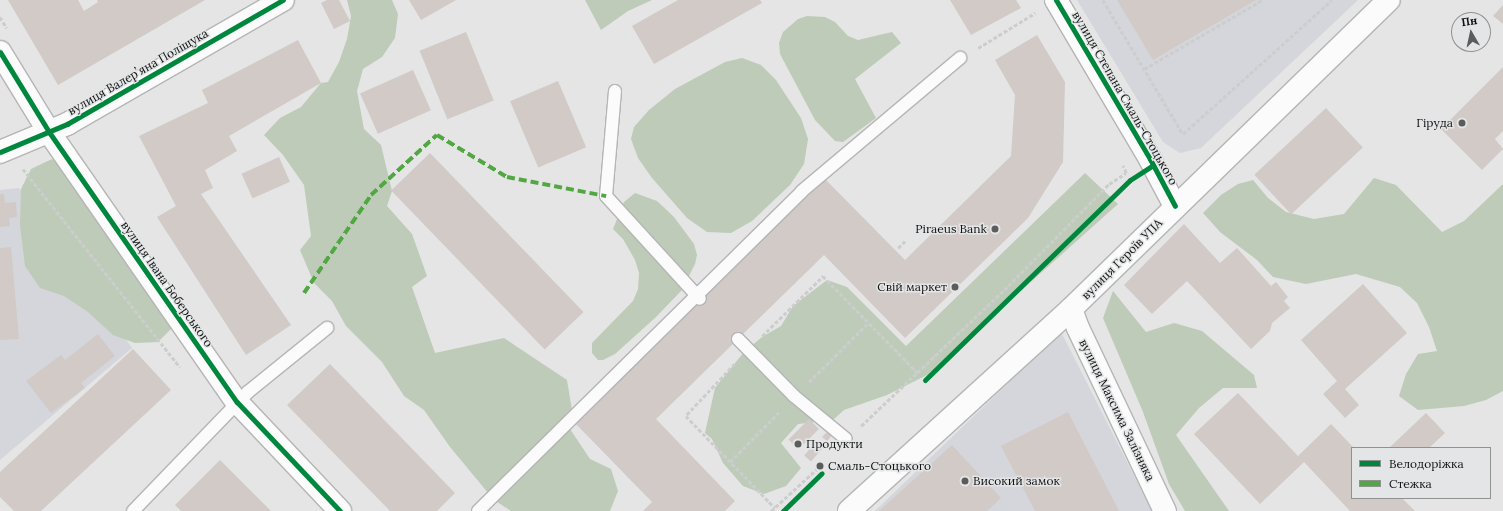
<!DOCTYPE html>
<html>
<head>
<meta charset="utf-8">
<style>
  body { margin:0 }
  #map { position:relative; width:1503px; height:511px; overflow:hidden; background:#e5e5e5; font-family:Lora,serif }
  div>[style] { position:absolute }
  .built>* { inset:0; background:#d4d6db }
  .forest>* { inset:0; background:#bdcbb8 }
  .building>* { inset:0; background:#d1cac6; transform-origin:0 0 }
  .path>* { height:2.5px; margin-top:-1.25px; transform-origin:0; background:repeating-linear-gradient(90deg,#cccdcd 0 4px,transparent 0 6px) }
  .roads { filter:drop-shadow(1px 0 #b5b5b5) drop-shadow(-1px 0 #b5b5b5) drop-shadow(0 1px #b5b5b5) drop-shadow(0 -1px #b5b5b5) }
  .lane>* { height:12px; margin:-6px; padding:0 6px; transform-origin:6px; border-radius:6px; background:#fbfbfb }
  .street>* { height:22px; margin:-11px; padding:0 11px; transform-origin:11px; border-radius:11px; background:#fbfbfb }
  .secondary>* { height:22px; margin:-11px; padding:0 11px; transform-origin:11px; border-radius:11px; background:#fbfbfb }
  .quiet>* { height:4px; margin-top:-2px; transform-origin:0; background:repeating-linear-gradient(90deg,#51a842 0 8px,transparent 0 12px) }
  .cycleway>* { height:5px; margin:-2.5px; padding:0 2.5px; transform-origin:2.5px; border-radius:2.5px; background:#00873e }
  .dots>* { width:11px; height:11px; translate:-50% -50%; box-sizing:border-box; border:2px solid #e4e5e6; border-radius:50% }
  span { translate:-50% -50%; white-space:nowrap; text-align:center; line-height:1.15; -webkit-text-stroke:3px #e4e5e6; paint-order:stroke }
  .street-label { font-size:12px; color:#111212 }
  .poi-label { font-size:12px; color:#111212 }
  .right { translate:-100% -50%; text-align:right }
  .left { translate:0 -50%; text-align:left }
  .legend { position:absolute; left:1351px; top:447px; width:140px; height:52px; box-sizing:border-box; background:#e4e5e6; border:1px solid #909191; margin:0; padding:5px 7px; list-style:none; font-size:12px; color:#111212 }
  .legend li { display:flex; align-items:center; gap:8px; height:20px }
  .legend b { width:20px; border:1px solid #909191 }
  .north { position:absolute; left:1451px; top:12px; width:40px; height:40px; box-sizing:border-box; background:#e4e5e6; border:1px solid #909191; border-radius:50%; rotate:351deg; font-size:11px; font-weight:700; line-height:16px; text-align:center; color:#111212 }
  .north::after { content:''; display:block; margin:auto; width:14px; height:18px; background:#5b5c5c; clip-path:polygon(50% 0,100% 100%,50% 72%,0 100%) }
</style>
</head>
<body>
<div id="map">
  <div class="built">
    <i style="clip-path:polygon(1077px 0,1358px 0,1201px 148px,1180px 153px,1163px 142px)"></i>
    <i style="clip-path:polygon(19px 188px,132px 348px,0 460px,0 190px)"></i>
    <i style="clip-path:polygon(1061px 332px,1152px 511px,875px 511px)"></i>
  </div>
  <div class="forest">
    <i style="clip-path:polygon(347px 0,392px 0,398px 14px,395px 38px,382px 57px,363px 69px,357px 91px,364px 129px,381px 145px,392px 191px,387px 206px,412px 234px,427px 276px,412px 287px,435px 353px,504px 338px,567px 380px,574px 422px,570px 429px,590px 459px,611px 469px,618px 491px,610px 511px,511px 511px,494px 500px,450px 447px,424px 410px,404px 396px,382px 362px,346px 326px,332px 301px,314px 283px,300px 250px,311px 236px,304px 185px,283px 155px,264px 135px,280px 118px,301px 107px,321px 83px,328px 82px,339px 62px,347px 39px,351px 16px)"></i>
    <i style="clip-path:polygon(585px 0,652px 0,628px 11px,601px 30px)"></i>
    <i style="clip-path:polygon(807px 16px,825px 17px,835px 22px,848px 36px,858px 40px,892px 32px,901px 43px,855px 79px,876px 118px,843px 142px,835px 141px,815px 120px,780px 54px,779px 43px,783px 32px,798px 19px)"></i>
    <i style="clip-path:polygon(742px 58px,761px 65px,776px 80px,801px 118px,808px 139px,804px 164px,790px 185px,752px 221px,731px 233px,707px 232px,687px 218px,652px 178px,638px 158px,631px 139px,634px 127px,649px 110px,675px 89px,725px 62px)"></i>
    <i style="clip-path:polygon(52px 159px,62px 167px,116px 243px,126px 263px,149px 289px,174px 326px,158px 342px,135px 343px,113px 335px,88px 312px,64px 296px,40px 288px,25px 266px,20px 225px,21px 189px,31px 169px)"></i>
    <i style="clip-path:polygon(1085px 173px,1118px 204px,927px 375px,887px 395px,844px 410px,833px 420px,798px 424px,781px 443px,801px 468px,786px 486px,764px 494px,743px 486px,723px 463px,712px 439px,705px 433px,715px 388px,744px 352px,762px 337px,781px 326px,793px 306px,827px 280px,847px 287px,906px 346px)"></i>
    <i style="clip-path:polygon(1374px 178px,1396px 185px,1442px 232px,1464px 221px,1503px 184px,1503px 391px,1486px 400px,1464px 406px,1418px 410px,1399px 396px,1406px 374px,1418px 354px,1437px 351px,1429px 327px,1417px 303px,1400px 287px,1356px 274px,1306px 284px,1273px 277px,1257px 260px,1220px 232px,1203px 213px,1221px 195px,1238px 184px,1253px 180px,1268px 198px,1286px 212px,1314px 219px,1344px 214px)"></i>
    <i style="clip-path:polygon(635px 193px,657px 201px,674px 217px,694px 244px,697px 255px,695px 264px,682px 290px,656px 317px,615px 354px,603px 360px,598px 360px,592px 353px,592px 343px,633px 301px,638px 289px,639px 273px,635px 260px,623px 239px,613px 229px,624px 202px)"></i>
    <i style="clip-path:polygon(1113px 291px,1146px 332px,1174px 323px,1202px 331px,1254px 375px,1257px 388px,1223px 388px,1199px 408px,1176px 435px,1229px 511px,1185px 511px,1169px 484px,1143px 412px,1103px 318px)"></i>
  </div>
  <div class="building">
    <i style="clip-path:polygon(8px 0,78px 0,84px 11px,98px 2px,97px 0,205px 0,58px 85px)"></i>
    <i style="clip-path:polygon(327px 0,339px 0,350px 21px,334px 29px,321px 3px)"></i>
    <i style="clip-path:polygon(409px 0,456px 0,421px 20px)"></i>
    <i style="clip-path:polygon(678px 0,760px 0,762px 3px,654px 64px,632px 26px)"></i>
    <i style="clip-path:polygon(950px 0,1016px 0,1021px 8px,971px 35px)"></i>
    <i style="clip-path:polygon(1117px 0,1256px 0,1153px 60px)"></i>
    <i style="clip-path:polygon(1503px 5px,1503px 24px,1493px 16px)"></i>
    <i style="left:466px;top:32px;width:74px;height:50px;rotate:68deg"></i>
    <i style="clip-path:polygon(1037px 35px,1065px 82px,1063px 162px,1028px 218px,905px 338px,824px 255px,656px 419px,735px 501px,725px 511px,643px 511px,652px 502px,574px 422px,824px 178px,905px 260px,1011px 156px,1015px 95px,995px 60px)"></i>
    <i style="clip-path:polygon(298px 40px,321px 83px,229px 136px,237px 151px,205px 170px,213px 188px,201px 194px,291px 325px,246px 355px,157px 217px,176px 206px,139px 136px,208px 103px,202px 90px)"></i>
    <i style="clip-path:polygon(1503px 67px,1503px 131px,1495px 139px,1503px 149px,1482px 170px,1441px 129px)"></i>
    <i style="left:413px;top:70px;width:44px;height:58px;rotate:66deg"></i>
    <i style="left:558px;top:81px;width:72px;height:52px;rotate:67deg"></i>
    <i style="left:1326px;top:108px;width:54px;height:98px;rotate:47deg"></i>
    <i style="left:430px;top:153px;width:221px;height:54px;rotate:46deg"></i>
    <i style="left:279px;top:157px;width:27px;height:41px;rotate:66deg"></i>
    <i style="clip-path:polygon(0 194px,4px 194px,5px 203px,16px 202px,17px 217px,9px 218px,10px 226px,0 227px)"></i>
    <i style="clip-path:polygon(1184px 224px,1220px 263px,1237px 248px,1271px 286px,1276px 282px,1288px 297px,1284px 301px,1290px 308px,1272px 323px,1270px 331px,1251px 349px,1187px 281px,1152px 314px,1124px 285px)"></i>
    <i style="clip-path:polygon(11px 247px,19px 339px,0 340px,0 248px)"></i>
    <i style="clip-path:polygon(1363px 284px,1407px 333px,1345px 389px,1359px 405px,1345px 418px,1323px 394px,1337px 381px,1301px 340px)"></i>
    <i style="clip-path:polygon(98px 334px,115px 356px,81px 383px,85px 388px,51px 413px,26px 381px,61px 355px,65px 360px)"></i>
    <i style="clip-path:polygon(133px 349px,171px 390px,41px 511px,14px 511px,0 497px,0 472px)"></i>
    <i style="clip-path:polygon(330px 364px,455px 493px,437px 511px,390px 511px,287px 405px)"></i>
    <i style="clip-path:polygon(1238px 393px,1298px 456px,1331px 424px,1354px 448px,1352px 498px,1402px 498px,1415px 511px,1350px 511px,1304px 462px,1260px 504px,1194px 434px)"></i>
    <i style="clip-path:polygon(1068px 412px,1119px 511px,1035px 511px,1001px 446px)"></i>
    <i style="clip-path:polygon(1426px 413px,1445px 433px,1429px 448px,1389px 448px)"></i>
    <i style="left:809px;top:419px;width:14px;height:29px;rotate:45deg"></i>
    <i style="clip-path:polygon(828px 431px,832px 435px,827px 441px,822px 437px)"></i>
    <i style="left:816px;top:442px;width:9px;height:18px;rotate:41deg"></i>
    <i style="clip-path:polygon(952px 445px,1001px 498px,987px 511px,879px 511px)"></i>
    <i style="clip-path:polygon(220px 460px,271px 511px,181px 511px,175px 505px)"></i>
  </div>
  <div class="path">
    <i style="left:1103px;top:0;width:156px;rotate:59.2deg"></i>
    <i style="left:1183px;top:134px;width:200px;rotate:-42deg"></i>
    <i style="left:0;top:17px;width:13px;rotate:58deg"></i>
    <i style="left:978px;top:48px;width:67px;rotate:-31.6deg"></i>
    <i style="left:1144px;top:69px;width:137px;rotate:-30.3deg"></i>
    <i style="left:23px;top:169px;width:253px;rotate:51.6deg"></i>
    <i style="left:898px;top:248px;width:10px;rotate:-45deg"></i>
    <i style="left:762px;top:336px;width:86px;rotate:-44.5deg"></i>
    <i style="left:823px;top:276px;width:136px;rotate:45.6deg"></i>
    <i style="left:735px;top:364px;width:71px;rotate:133.3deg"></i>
    <i style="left:686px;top:416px;width:128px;rotate:45.9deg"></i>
    <i style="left:809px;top:382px;width:83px;rotate:-45deg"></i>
    <i style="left:861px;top:426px;width:197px;rotate:-43.6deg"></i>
    <i style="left:1004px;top:290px;width:149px;rotate:-45.3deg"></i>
    <i style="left:1109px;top:184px;width:20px;rotate:-33deg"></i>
    <i style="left:1126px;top:173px;width:8px;rotate:-113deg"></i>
    <i style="left:730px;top:462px;width:71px;rotate:-45.6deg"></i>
    <i style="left:771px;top:511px;width:67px;rotate:-42.6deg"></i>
  </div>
  <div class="roads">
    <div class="lane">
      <i style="left:615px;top:91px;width:105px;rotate:94.9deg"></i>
      <i style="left:606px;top:196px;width:139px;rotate:47.6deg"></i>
      <i style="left:738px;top:339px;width:80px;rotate:45.5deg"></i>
      <i style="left:794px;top:396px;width:67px;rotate:39.6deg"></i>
      <i style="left:133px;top:511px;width:165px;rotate:-46deg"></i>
      <i style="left:248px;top:392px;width:102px;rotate:-39deg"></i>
      <i style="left:478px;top:511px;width:455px;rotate:-44.6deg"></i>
      <i style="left:802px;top:191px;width:207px;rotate:-40.1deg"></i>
    </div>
    <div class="street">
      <i style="left:0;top:52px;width:94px;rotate:58.5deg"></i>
      <i style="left:49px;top:132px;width:329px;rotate:55.2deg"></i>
      <i style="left:237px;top:402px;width:150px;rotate:46.6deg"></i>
      <i style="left:0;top:152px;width:73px;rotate:-22.7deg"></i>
      <i style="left:67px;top:124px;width:249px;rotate:-29.9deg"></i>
    </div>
    <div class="secondary">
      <i style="left:1056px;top:0;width:185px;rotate:59.4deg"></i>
      <i style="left:1150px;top:159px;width:53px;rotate:62deg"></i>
      <i style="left:1071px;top:309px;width:20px;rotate:70deg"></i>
      <i style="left:1078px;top:328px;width:203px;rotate:64.6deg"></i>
      <i style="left:849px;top:511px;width:300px;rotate:-42.3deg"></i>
      <i style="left:1071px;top:309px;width:443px;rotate:-44.2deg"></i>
    </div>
  </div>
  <div class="quiet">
    <i style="left:304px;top:293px;width:119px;rotate:-55.6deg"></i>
    <i style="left:371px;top:195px;width:89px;rotate:-42.3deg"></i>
    <i style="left:437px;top:135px;width:82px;rotate:31deg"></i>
    <i style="left:507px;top:177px;width:101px;rotate:10.9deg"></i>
  </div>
  <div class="cycleway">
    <i style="left:1056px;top:0;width:185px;rotate:59.4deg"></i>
    <i style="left:1150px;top:159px;width:53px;rotate:62deg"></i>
    <i style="left:0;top:52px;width:94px;rotate:58.5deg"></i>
    <i style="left:49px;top:132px;width:329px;rotate:55.2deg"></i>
    <i style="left:237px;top:402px;width:150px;rotate:46.6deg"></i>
    <i style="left:0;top:152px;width:73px;rotate:-22.7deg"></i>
    <i style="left:67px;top:124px;width:249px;rotate:-29.9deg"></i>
    <i style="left:925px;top:380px;width:286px;rotate:-44.3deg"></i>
    <i style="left:1130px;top:180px;width:27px;rotate:-33deg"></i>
    <i style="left:783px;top:511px;width:54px;rotate:-44.3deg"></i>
  </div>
  <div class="dots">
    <i style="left:1462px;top:123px;background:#5b5c5c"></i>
    <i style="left:995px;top:229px;background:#5b5c5c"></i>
    <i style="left:955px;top:287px;background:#5b5c5c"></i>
    <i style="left:798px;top:444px;background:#5b5c5c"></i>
    <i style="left:820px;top:466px;background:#5b5c5c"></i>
    <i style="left:965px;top:481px;background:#5b5c5c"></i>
  </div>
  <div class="street-label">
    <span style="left:138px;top:72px;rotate:-30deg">вулиця Валерʼяна Поліщука</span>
    <span style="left:1125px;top:98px;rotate:60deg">вулиця Степана Смаль-Стоцького</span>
    <span style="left:1122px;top:259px;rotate:-45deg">вулиця Героїв УПА</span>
    <span style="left:167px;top:284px;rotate:55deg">вулиця Івана Боберського</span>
    <span style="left:1117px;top:410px;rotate:64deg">вулиця Максима Залізняка</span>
  </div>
  <div class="poi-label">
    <span class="right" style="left:1453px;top:123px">Гіруда</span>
    <span class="right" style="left:987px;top:229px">Piraeus Bank</span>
    <span class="right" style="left:947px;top:287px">Свій маркет</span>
    <span class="left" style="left:806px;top:444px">Продукти</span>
    <span class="left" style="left:828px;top:466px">Смаль-Стоцького</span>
    <span class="left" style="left:973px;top:481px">Високий замок</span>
  </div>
  <ul class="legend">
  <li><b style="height:5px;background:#00873e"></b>Велодоріжка</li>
  <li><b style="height:5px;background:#51a842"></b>Стежка</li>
  </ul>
  <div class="north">Пн</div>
</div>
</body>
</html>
